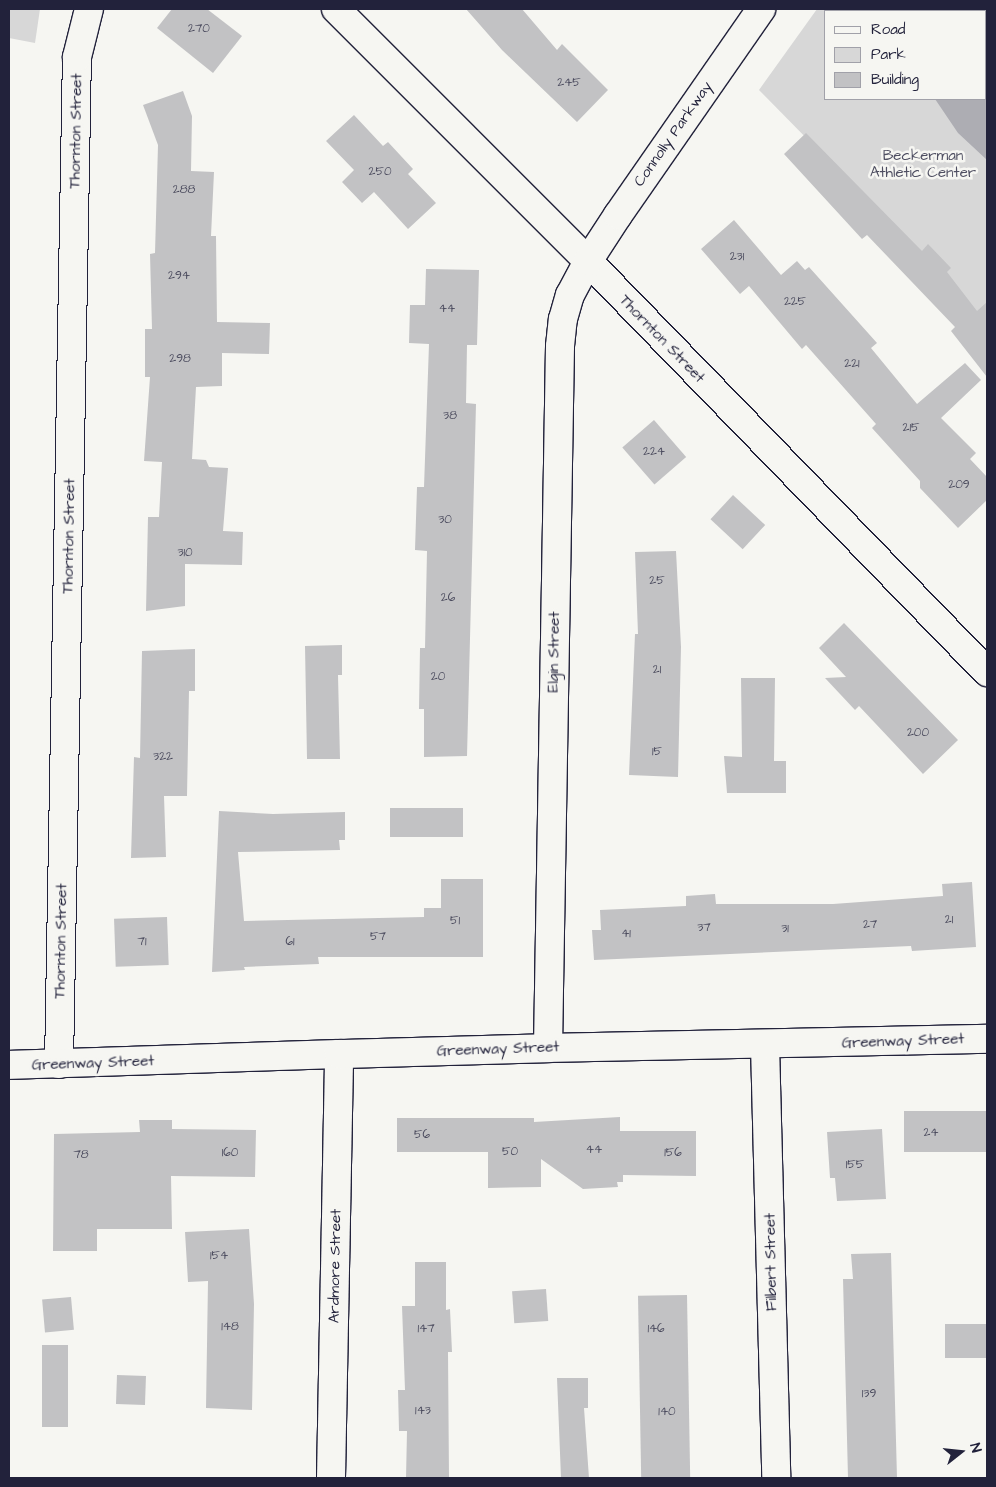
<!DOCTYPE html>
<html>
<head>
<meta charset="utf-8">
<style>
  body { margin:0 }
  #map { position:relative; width:996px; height:1487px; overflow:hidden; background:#f6f6f2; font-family:"Architects Daughter",sans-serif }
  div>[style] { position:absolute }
  .green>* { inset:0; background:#d7d7d7 }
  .water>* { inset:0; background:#adadb3; transform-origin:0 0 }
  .building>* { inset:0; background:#c2c2c4; transform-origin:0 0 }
  .roads { filter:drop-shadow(1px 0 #22223b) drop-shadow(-1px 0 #22223b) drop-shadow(0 1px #22223b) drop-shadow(0 -1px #22223b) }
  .minor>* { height:28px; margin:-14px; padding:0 14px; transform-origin:14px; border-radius:14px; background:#f6f6f2 }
  .major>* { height:28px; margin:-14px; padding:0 14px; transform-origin:14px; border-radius:14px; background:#f6f6f2 }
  span { translate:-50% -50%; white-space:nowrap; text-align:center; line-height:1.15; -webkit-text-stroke:5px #f6f6f2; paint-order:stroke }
  .number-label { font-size:12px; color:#4a4a5d }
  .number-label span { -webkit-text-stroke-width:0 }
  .street-label { font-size:15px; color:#22223b }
  .park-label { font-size:15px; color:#4f4f62 }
  .frame { position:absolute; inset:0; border:10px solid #22223b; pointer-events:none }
  .legend { position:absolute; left:824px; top:10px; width:162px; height:90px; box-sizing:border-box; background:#f6f6f2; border:1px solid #a1a1a9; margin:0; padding:6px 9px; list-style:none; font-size:15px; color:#22223b }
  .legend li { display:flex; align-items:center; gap:10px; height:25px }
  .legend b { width:25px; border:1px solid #a1a1a9 }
  .north { position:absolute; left:936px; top:1427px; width:50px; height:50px; -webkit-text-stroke:4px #f6f6f2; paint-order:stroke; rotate:74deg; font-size:14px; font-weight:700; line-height:20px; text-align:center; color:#22223b }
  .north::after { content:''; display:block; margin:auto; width:18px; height:22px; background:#22223b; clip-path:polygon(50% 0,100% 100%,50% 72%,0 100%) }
</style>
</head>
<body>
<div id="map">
  <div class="green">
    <i style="clip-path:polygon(9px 9px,40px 9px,35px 43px,9px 38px)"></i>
    <i style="clip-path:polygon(evenodd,817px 9px,987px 9px,987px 322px,759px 90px,817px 9px,825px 11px,985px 11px,985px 99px,825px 99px,825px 11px)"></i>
  </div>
  <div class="water">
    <i style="left:872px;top:9px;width:107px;height:3px"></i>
    <i style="clip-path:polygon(985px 14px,987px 16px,987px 160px,958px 133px,935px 99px,985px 99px)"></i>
  </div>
  <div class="building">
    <i style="clip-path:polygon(172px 9px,207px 9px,242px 36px,213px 73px,157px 28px)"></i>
    <i style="clip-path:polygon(466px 9px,522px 9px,557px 50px,562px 44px,608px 90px,577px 122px,502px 50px)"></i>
    <i style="clip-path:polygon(183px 91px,192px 116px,191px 171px,214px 172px,211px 236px,216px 236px,217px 322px,270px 323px,269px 354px,222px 353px,222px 386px,196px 387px,192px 459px,206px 460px,209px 467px,228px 468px,223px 531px,243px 532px,242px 565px,185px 564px,185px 606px,146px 611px,148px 517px,159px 517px,162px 462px,144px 461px,150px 377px,145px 377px,145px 329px,152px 329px,150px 254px,155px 253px,158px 145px,143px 105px)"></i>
    <i style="clip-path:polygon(354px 115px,383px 146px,388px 142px,413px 169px,408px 174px,436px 203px,408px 229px,374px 192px,362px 203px,342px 182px,354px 170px,326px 141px)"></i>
    <i style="clip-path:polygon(806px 133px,922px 251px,928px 244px,951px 268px,947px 272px,977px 311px,987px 302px,987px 377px,951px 331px,955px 327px,867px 235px,862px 239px,784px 154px)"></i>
    <i style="clip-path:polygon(734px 220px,781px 275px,797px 261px,805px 270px,809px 267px,877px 343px,871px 348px,917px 404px,965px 363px,981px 380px,941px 418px,976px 453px,970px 459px,987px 477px,987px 500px,958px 528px,920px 488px,920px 481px,872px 428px,876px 424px,806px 345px,802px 349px,749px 286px,740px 294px,701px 249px)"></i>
    <i style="clip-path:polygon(426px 269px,479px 270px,477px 345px,467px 345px,466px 403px,476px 404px,467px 756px,424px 757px,424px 709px,419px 709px,420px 648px,425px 648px,427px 551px,415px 550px,417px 487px,424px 487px,429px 344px,409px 343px,410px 305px,425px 305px)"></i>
    <i style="left:654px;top:420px;width:49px;height:42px;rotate:49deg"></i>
    <i style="left:733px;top:495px;width:44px;height:33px;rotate:43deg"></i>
    <i style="clip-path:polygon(676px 551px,681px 647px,678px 777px,629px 775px,635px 634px,638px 634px,635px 552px)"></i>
    <i style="clip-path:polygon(844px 623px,958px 740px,923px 774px,859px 706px,855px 710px,825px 678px,846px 677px,819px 648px)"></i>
    <i style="clip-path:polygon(342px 645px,342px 675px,338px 675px,340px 759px,307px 759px,305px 646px)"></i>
    <i style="clip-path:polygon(195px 649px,195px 691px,189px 691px,187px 796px,164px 796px,166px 857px,131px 858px,134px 757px,140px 758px,142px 651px)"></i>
    <i style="clip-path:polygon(741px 678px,775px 678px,774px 761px,786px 761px,786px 793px,727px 793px,724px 756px,742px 757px)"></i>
    <i style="left:463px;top:808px;width:29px;height:73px;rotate:90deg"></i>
    <i style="clip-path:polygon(219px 811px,273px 814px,345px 812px,345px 840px,339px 840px,340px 850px,238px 852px,244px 921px,424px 917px,424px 908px,441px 908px,441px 879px,483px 879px,483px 957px,318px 957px,319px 964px,244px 967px,245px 970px,212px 972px)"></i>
    <i style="clip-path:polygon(972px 882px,976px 947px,912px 951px,911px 946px,594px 960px,592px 930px,601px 930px,600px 910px,686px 906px,686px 896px,715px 894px,716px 904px,833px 904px,943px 896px,942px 884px)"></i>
    <i style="left:167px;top:917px;width:48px;height:53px;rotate:88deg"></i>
    <i style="left:987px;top:1111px;width:41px;height:83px;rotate:90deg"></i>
    <i style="clip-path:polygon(620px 1117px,620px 1131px,696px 1131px,696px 1176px,623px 1175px,623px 1182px,617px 1182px,618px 1187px,583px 1189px,541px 1159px,541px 1187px,488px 1188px,488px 1152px,397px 1152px,397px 1118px,534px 1118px,534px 1122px)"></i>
    <i style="clip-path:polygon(139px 1120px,172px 1120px,172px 1129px,256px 1130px,255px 1177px,171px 1176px,172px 1229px,97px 1229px,97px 1251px,53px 1251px,54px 1134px,140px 1132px)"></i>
    <i style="clip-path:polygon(882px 1129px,886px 1199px,837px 1201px,835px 1178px,830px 1178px,827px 1132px)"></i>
    <i style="clip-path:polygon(249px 1229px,254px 1304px,252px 1410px,206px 1408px,208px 1281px,188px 1282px,185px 1232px)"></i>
    <i style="clip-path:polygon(891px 1253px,897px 1478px,848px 1478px,843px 1279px,853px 1279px,851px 1254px)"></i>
    <i style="clip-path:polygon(415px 1262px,446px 1262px,446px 1310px,450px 1309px,452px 1352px,448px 1352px,449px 1478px,406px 1478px,407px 1431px,399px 1431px,398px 1390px,405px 1390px,402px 1306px,415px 1306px)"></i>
    <i style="left:546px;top:1289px;width:32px;height:34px;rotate:86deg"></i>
    <i style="left:687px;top:1295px;width:183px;height:49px;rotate:89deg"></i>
    <i style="left:71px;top:1297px;width:33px;height:29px;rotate:85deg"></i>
    <i style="left:987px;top:1324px;width:34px;height:42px;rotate:90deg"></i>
    <i style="left:42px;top:1345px;width:26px;height:82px"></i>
    <i style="left:117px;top:1375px;width:29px;height:29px;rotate:2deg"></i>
    <i style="clip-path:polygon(557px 1378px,588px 1378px,588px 1408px,584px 1408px,589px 1478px,561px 1478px)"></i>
  </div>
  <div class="roads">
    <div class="minor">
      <i style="left:336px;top:9px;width:356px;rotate:45deg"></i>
      <i style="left:588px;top:261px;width:573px;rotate:45.85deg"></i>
      <i style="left:765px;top:1045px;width:433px;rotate:88.5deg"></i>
      <i style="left:548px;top:1048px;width:439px;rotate:-1.2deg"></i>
      <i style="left:59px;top:1064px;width:1007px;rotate:-88.98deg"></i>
      <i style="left:77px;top:57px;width:49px;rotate:-76deg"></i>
      <i style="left:9px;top:1065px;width:330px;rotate:-1.9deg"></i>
    </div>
    <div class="major">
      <i style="left:331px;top:1478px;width:424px;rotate:-88.9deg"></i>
      <i style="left:339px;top:1054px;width:209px;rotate:-1.6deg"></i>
      <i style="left:548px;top:1048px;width:702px;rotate:-89.02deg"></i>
      <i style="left:560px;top:346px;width:27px;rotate:-84deg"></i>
      <i style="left:563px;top:319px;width:25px;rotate:-74deg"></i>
      <i style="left:570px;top:295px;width:38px;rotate:-62deg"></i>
      <i style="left:588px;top:261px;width:55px;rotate:-56.9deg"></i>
      <i style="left:618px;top:215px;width:251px;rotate:-55.2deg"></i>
    </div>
  </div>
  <div class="number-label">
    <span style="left:199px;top:29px">270</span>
    <span style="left:569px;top:83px">245</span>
    <span style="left:380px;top:172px">250</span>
    <span style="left:184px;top:190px">288</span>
    <span style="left:737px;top:257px">231</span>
    <span style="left:179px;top:276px">294</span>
    <span style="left:795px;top:302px">225</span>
    <span style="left:447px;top:309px">44</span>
    <span style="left:180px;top:359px">298</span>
    <span style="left:852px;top:364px">221</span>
    <span style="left:450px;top:416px">38</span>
    <span style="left:911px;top:428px">215</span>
    <span style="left:654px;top:452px">224</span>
    <span style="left:959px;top:485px">209</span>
    <span style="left:445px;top:520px">30</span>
    <span style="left:185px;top:553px">310</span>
    <span style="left:657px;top:581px">25</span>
    <span style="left:448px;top:598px">26</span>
    <span style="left:657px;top:670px">21</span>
    <span style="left:438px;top:677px">20</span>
    <span style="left:918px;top:733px">200</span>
    <span style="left:657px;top:752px">15</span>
    <span style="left:163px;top:757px">322</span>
    <span style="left:949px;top:920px">21</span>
    <span style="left:455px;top:921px">51</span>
    <span style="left:870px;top:925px">27</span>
    <span style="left:704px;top:928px">37</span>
    <span style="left:785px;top:929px">31</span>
    <span style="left:626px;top:934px">41</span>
    <span style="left:378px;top:937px">57</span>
    <span style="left:142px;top:942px">71</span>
    <span style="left:290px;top:942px">61</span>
    <span style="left:931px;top:1133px">24</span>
    <span style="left:422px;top:1135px">56</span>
    <span style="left:594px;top:1150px">44</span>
    <span style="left:510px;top:1152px">50</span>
    <span style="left:230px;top:1153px">160</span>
    <span style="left:673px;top:1153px">156</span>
    <span style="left:81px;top:1155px">78</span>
    <span style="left:855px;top:1165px">155</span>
    <span style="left:219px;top:1256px">154</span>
    <span style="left:230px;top:1327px">148</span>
    <span style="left:426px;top:1329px">147</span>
    <span style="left:656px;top:1329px">146</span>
    <span style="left:869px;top:1394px">139</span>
    <span style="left:423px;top:1411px">143</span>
    <span style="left:667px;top:1412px">140</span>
  </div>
  <div class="street-label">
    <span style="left:76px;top:131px;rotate:-89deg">Thornton Street</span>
    <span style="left:673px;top:134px;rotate:-55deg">Connolly Parkway</span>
    <span style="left:662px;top:339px;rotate:46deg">Thornton Street</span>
    <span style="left:69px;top:536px;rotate:-89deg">Thornton Street</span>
    <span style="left:554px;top:652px;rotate:-89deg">Elgin Street</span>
    <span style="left:61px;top:941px;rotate:-89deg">Thornton Street</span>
    <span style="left:903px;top:1041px;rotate:-2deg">Greenway Street</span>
    <span style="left:498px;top:1049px;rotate:-2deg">Greenway Street</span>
    <span style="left:93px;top:1063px;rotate:-2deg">Greenway Street</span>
    <span style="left:771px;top:1262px;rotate:-91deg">Filbert Street</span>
    <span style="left:335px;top:1266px;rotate:-89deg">Ardmore Street</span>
  </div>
  <div class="park-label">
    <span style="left:923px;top:164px">Beckerman<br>Athletic Center</span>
  </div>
  <div class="frame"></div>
  <ul class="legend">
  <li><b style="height:6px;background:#f6f6f2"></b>Road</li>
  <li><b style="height:14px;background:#d7d7d7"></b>Park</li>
  <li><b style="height:14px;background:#c2c2c4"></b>Building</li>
  </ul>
  <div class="north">N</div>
</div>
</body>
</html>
